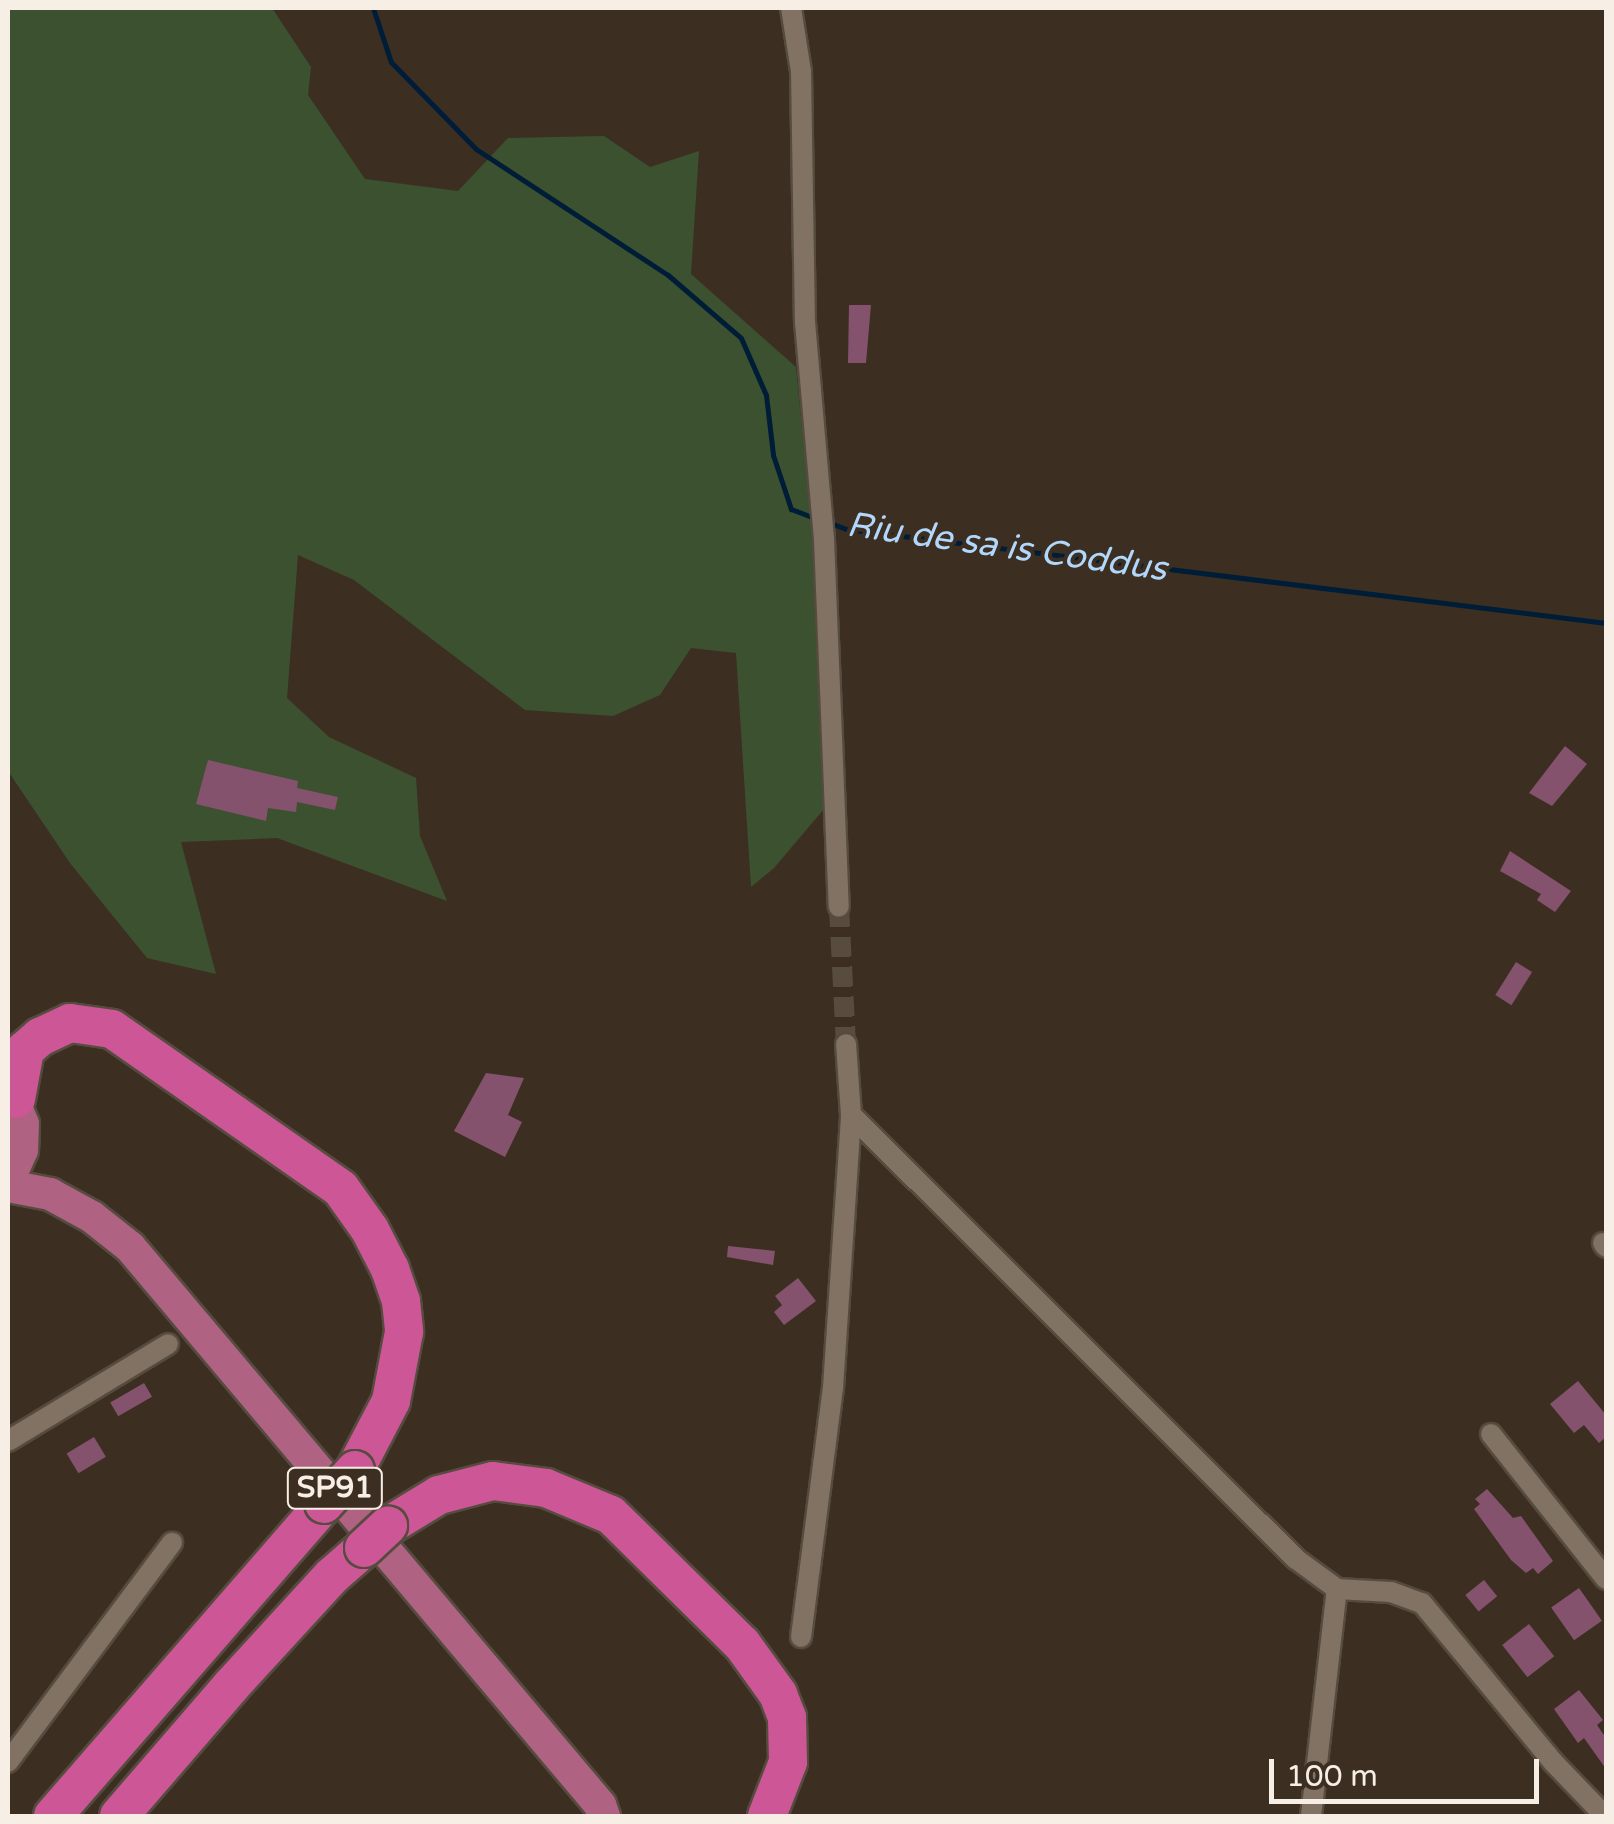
<!DOCTYPE html>
<html>
<head>
<meta charset="utf-8">
<style>
  body { margin:0 }
  #map { position:relative; width:1614px; height:1824px; overflow:hidden; background:#3c2f22; font-family:"Varela Round",sans-serif }
  div>[style] { position:absolute }
  .green>* { inset:0; background:#3c5130 }
  .stream>* { height:5px; margin:-2.5px; padding:0 2.5px; transform-origin:2.5px; border-radius:2.5px; background:#001d37 }
  .building>* { inset:0; background:#84526d; transform-origin:0 0 }
  .street-tunnel>* { height:20px; margin-top:-10px; transform-origin:0; background:repeating-linear-gradient(90deg,#584c3f 0 20px,transparent 0 30px) }
  .roads { filter:drop-shadow(2px 0 #564b3f) drop-shadow(-2px 0 #564b3f) drop-shadow(0 2px #564b3f) drop-shadow(0 -2px #564b3f) }
  .street>* { height:20px; margin:-10px; padding:0 10px; transform-origin:10px; border-radius:10px; background:#817263 }
  .primary>* { height:32px; margin:-16px; padding:0 16px; transform-origin:16px; border-radius:16px; background:#af6282 }
  .highway>* { height:38px; margin:-19px; padding:0 19px; transform-origin:19px; border-radius:19px; background:#cd5796 }
  .bridges { filter:drop-shadow(2px 0 #564b3f) drop-shadow(-2px 0 #564b3f) drop-shadow(0 2px #564b3f) drop-shadow(0 -2px #564b3f) }
  .highway-bridge>* { height:38px; margin:-19px; padding:0 19px; transform-origin:19px; border-radius:19px; background:#cd5796 }
  span { translate:-50% -50%; white-space:nowrap; text-align:center; line-height:1.15; -webkit-text-stroke:8px #3c2f22; paint-order:stroke }
  .shield-label span { padding:2px 8px; background:#3c2f22; border:2px solid; border-radius:8px; -webkit-text-stroke-width:0 }
  .shield-label { font-size:30px; color:#f7efe6; font-weight:700 }
  .water-label { font-size:35px; color:#b1d8fc; font-style:italic }
  .frame { position:absolute; inset:0; border:10px solid #f7efe6; pointer-events:none }
  .scale { position:absolute; left:1269px; top:1759px; width:270px; height:45px; box-sizing:border-box; border:5px solid #f7efe6; border-top:0; padding-left:12px; font-size:30px; line-height:35px; white-space:nowrap; color:#f7efe6; -webkit-text-stroke:8px #3c2f22; paint-order:stroke }
</style>
</head>
<body>
<div id="map">
  <div class="green">
    <i style="clip-path:polygon(8px 8px,272px 8px,311px 67px,308px 95px,365px 179px,458px 191px,508px 138px,604px 136px,650px 167px,699px 151px,691px 274px,796px 367px,813px 537px,824px 809px,774px 868px,751px 887px,736px 653px,691px 648px,660px 695px,613px 716px,525px 710px,354px 580px,298px 555px,287px 698px,329px 737px,416px 778px,420px 836px,447px 901px,277px 838px,181px 842px,216px 974px,147px 958px,70px 863px,8px 771px)"></i>
  </div>
  <div class="stream">
    <i style="left:373px;top:8px;width:57px;rotate:71.6deg"></i>
    <i style="left:391px;top:62px;width:122px;rotate:45.7deg"></i>
    <i style="left:476px;top:149px;width:230px;rotate:33.3deg"></i>
    <i style="left:668px;top:275px;width:96px;rotate:40.8deg"></i>
    <i style="left:741px;top:338px;width:62px;rotate:66.3deg"></i>
    <i style="left:766px;top:395px;width:60px;rotate:83.3deg"></i>
    <i style="left:773px;top:455px;width:57px;rotate:71.6deg"></i>
    <i style="left:791px;top:509px;width:28px;rotate:21deg"></i>
    <i style="left:828px;top:522px;width:19px;rotate:21deg"></i>
    <i style="left:846px;top:529px;width:766px;rotate:7.05deg"></i>
  </div>
  <div class="building">
    <i style="clip-path:polygon(849px 305px,871px 305px,866px 363px,848px 363px)"></i>
    <i style="clip-path:polygon(1565px 746px,1587px 764px,1552px 806px,1529px 793px)"></i>
    <i style="clip-path:polygon(208px 760px,298px 781px,297px 788px,338px 797px,335px 810px,297px 802px,296px 812px,268px 808px,266px 821px,196px 804px)"></i>
    <i style="clip-path:polygon(1510px 851px,1571px 891px,1555px 912px,1537px 900px,1541px 894px,1500px 871px)"></i>
    <i style="left:1516px;top:962px;width:19px;height:39px;rotate:32deg"></i>
    <i style="clip-path:polygon(486px 1073px,524px 1078px,508px 1115px,522px 1122px,505px 1157px,454px 1131px)"></i>
    <i style="clip-path:polygon(728px 1246px,775px 1251px,773px 1265px,727px 1257px)"></i>
    <i style="clip-path:polygon(798px 1278px,816px 1301px,784px 1325px,774px 1312px,782px 1305px,775px 1296px)"></i>
    <i style="clip-path:polygon(1578px 1381px,1606px 1415px,1606px 1437px,1599px 1443px,1584px 1425px,1574px 1433px,1550px 1404px)"></i>
    <i style="left:144px;top:1383px;width:16px;height:39px;rotate:60deg"></i>
    <i style="left:94px;top:1437px;width:23px;height:32px;rotate:59deg"></i>
    <i style="clip-path:polygon(1487px 1489px,1513px 1518px,1521px 1516px,1553px 1561px,1538px 1574px,1533px 1568px,1526px 1573px,1511px 1560px,1474px 1509px,1480px 1504px,1475px 1499px)"></i>
    <i style="left:1484px;top:1580px;width:21px;height:24px;rotate:51deg"></i>
    <i style="left:1579px;top:1588px;width:40px;height:34px;rotate:55deg"></i>
    <i style="left:1529px;top:1624px;width:41px;height:34px;rotate:52deg"></i>
    <i style="clip-path:polygon(1579px 1690px,1603px 1720px,1597px 1725px,1606px 1738px,1606px 1769px,1584px 1738px,1578px 1743px,1554px 1709px)"></i>
  </div>
  <div class="street-tunnel">
    <i style="left:839px;top:907px;width:137px;rotate:87.1deg"></i>
  </div>
  <div class="roads">
    <div class="street">
      <i style="left:791px;top:8px;width:64px;rotate:81deg"></i>
      <i style="left:801px;top:71px;width:251px;rotate:89.1deg"></i>
      <i style="left:805px;top:322px;width:218px;rotate:85deg"></i>
      <i style="left:824px;top:539px;width:368px;rotate:87.7deg"></i>
      <i style="left:851px;top:1115px;width:629px;rotate:44.94deg"></i>
      <i style="left:1296px;top:1559px;width:51px;rotate:36.2deg"></i>
      <i style="left:1603px;top:1243px;width:5px;rotate:53deg"></i>
      <i style="left:1491px;top:1434px;width:185px;rotate:51.6deg"></i>
      <i style="left:8px;top:1441px;width:187px;rotate:-31.2deg"></i>
      <i style="left:801px;top:1637px;width:251px;rotate:-82.7deg"></i>
      <i style="left:833px;top:1388px;width:274px;rotate:-86.2deg"></i>
      <i style="left:851px;top:1115px;width:71px;rotate:-94deg"></i>
      <i style="left:8px;top:1762px;width:274px;rotate:-53.2deg"></i>
      <i style="left:1311px;top:1816px;width:228px;rotate:-83.5deg"></i>
      <i style="left:1337px;top:1589px;width:54px;rotate:3.2deg"></i>
      <i style="left:1391px;top:1592px;width:33px;rotate:20deg"></i>
      <i style="left:1422px;top:1603px;width:206px;rotate:50.5deg"></i>
      <i style="left:1553px;top:1762px;width:75px;rotate:46.1deg"></i>
    </div>
    <div class="primary">
      <i style="left:8px;top:1087px;width:40px;rotate:68deg"></i>
      <i style="left:23px;top:1124px;width:26px;rotate:92deg"></i>
      <i style="left:22px;top:1150px;width:35px;rotate:114deg"></i>
      <i style="left:8px;top:1186px;width:43px;rotate:10.8deg"></i>
      <i style="left:50px;top:1194px;width:48px;rotate:28.7deg"></i>
      <i style="left:92px;top:1217px;width:48px;rotate:38.3deg"></i>
      <i style="left:130px;top:1247px;width:730px;rotate:49.89deg"></i>
      <i style="left:600px;top:1805px;width:12px;rotate:70deg"></i>
    </div>
    <div class="highway">
      <i style="left:16px;top:1099px;width:50px;rotate:-79.6deg"></i>
      <i style="left:25px;top:1050px;width:20px;rotate:-41deg"></i>
      <i style="left:40px;top:1037px;width:33px;rotate:-25deg"></i>
      <i style="left:70px;top:1023px;width:42px;rotate:8.1deg"></i>
      <i style="left:112px;top:1029px;width:279px;rotate:34.9deg"></i>
      <i style="left:341px;top:1189px;width:50px;rotate:54.7deg"></i>
      <i style="left:370px;top:1230px;width:44px;rotate:62.9deg"></i>
      <i style="left:390px;top:1269px;width:34px;rotate:71deg"></i>
      <i style="left:401px;top:1301px;width:31px;rotate:84deg"></i>
      <i style="left:404px;top:1332px;width:70px;rotate:100.7deg"></i>
      <i style="left:391px;top:1401px;width:78px;rotate:117.6deg"></i>
      <i style="left:388px;top:1526px;width:60px;rotate:-31.3deg"></i>
      <i style="left:439px;top:1495px;width:56px;rotate:-14.5deg"></i>
      <i style="left:493px;top:1481px;width:53px;rotate:7.5deg"></i>
      <i style="left:546px;top:1488px;width:70px;rotate:22.6deg"></i>
      <i style="left:611px;top:1515px;width:184px;rotate:44.6deg"></i>
      <i style="left:742px;top:1644px;width:62px;rotate:54.2deg"></i>
      <i style="left:778px;top:1694px;width:25px;rotate:69deg"></i>
      <i style="left:787px;top:1717px;width:45px;rotate:88.7deg"></i>
      <i style="left:788px;top:1762px;width:58px;rotate:111.3deg"></i>
      <i style="left:53px;top:1816px;width:413px;rotate:-49deg"></i>
      <i style="left:119px;top:1816px;width:173px;rotate:-49.2deg"></i>
      <i style="left:232px;top:1685px;width:148px;rotate:-47.5deg"></i>
      <i style="left:332px;top:1576px;width:43px;rotate:-41.2deg"></i>
    </div>
  </div>
  <div class="bridges">
    <div class="highway-bridge">
      <i style="left:324px;top:1504px;width:46px;rotate:-47.6deg"></i>
      <i style="left:364px;top:1548px;width:33px;rotate:-43deg"></i>
    </div>
  </div>
  <div class="shield-label">
    <span style="left:335px;top:1488px">SP91</span>
  </div>
  <div class="water-label">
    <span style="left:1007px;top:547px;rotate:8deg">Riu de sa is Coddus</span>
  </div>
  <div class="frame"></div>
  <div class="scale">100 m</div>
</div>
</body>
</html>
